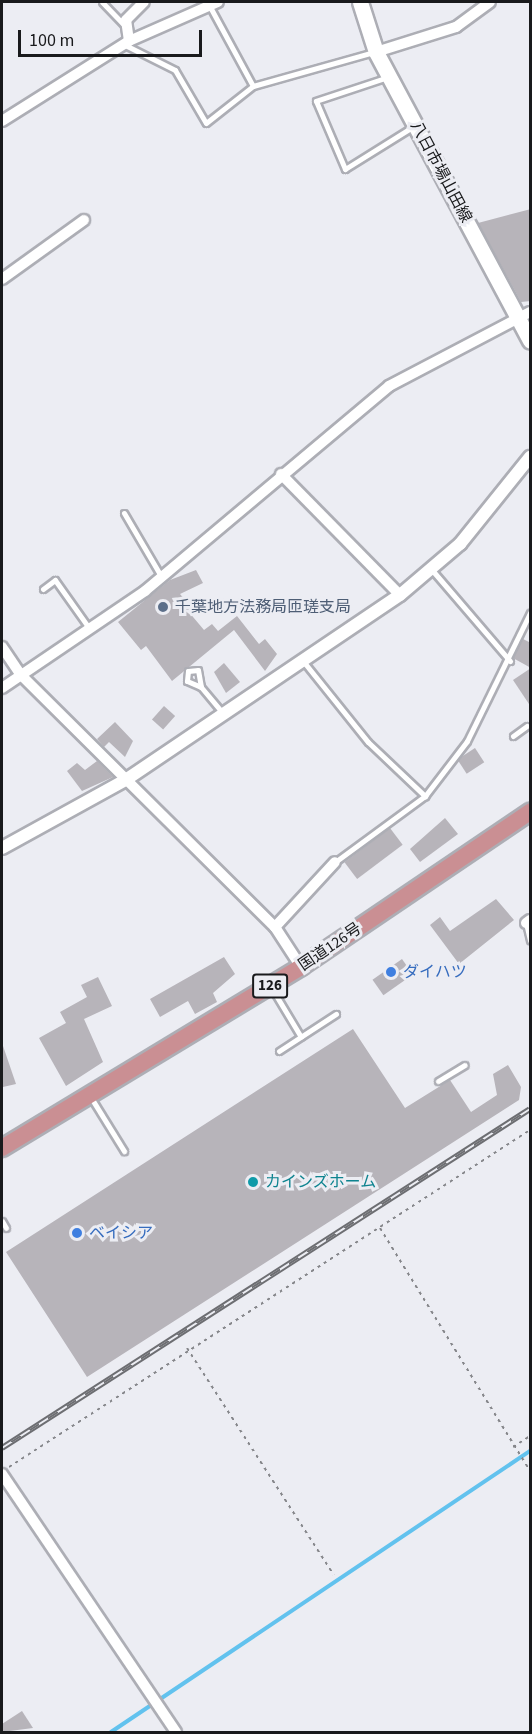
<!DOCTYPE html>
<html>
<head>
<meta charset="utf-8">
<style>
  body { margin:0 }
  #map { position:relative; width:532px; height:1734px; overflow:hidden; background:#ecedf3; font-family:"Source Sans 3","Noto Sans JP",sans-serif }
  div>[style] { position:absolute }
  .stream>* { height:4px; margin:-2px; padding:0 2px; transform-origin:2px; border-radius:2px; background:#62c2ee }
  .building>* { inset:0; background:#b7b4ba; transform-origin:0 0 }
  .path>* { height:2px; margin-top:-1px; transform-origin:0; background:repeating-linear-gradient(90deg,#85868a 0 3px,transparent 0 7.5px) }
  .roads { filter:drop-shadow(2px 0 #adaeb5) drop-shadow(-2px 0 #adaeb5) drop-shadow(0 2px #adaeb5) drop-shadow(0 -2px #adaeb5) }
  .service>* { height:5px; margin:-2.5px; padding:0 2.5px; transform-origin:2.5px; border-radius:2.5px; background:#fff }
  .minor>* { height:10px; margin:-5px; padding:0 5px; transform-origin:5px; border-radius:5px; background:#fff }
  .tertiary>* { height:12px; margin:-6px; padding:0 6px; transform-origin:6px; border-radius:6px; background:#fff }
  .secondary>* { height:15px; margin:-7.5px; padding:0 7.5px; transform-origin:7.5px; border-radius:7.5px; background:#fff }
  .trunk>* { height:16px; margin:-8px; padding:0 8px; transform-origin:8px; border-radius:8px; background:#ca8f93 }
  .rail>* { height:6px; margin-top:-3px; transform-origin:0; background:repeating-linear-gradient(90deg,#ecedf3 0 11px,#6d6e72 0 22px); box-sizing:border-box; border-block:2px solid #6d6e72 }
  .dots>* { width:16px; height:16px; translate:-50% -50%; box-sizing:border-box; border:3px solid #ecedf3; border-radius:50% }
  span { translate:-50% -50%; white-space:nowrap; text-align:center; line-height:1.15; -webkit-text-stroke:6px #ecedf3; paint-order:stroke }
  .shield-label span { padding:2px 4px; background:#ecedf3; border:2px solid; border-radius:4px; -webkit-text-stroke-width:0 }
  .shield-label { font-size:15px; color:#191a1c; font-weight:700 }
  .street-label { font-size:16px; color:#191a1c }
  .service-label { font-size:16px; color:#4e5e75 }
  .left { translate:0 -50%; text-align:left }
  .shop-label { font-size:16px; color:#366cbe }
  .culture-label { font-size:16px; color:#0d838f }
  .frame { position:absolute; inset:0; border:3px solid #191a1c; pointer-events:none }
  .scale { position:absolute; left:18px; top:30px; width:184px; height:27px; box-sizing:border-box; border:3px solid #191a1c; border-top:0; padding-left:8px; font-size:18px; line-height:21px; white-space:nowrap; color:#191a1c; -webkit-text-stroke:4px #ecedf3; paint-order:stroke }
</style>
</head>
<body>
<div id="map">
  <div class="stream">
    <i style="left:111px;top:1732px;width:505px;rotate:-33.85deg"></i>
  </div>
  <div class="building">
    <i style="clip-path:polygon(531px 209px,531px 301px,521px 302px,478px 223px)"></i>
    <i style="clip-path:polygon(196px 570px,203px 583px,180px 594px,192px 608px,188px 611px,204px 630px,212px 624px,218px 631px,237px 616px,259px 644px,265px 639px,277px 654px,265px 671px,234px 630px,172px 681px,146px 646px,141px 650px,118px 622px,170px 580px)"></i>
    <i style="clip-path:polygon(523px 639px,531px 643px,531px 668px,513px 658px)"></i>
    <i style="clip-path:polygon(224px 663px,240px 682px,226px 693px,214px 672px)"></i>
    <i style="clip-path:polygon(531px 668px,531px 707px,513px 680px)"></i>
    <i style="left:164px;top:706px;width:15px;height:18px;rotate:42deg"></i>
    <i style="clip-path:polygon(115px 722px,133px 741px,125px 757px,109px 742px,104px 747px,97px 739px)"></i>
    <i style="left:475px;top:748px;width:17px;height:21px;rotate:57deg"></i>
    <i style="clip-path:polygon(97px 761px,113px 777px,82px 791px,67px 771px,77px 763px,85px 770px)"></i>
    <i style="clip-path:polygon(445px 818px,458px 834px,420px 862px,410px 849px)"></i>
    <i style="left:390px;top:828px;width:21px;height:57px;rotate:53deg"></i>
    <i style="clip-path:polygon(496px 899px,514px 920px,459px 964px,430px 925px,440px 917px,450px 931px)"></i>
    <i style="clip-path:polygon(224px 957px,235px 974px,213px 993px,217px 1002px,195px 1014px,188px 1001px,160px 1017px,150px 999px)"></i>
    <i style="left:402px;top:959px;width:19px;height:36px;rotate:55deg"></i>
    <i style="clip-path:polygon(98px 977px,112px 1006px,84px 1019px,103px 1062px,66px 1086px,39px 1038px,66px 1023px,60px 1012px,87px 997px,81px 985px)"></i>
    <i style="clip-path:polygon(353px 1029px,405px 1108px,450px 1080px,471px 1112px,497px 1095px,493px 1074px,508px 1065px,521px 1087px,519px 1100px,87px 1377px,6px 1252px)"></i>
    <i style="clip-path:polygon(2px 1043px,16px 1084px,3px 1087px,2px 1081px)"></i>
    <i style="clip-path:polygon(22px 1711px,33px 1728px,2px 1732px,2px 1724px)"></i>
  </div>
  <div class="path">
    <i style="left:380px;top:1228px;width:286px;rotate:58.3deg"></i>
    <i style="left:187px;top:1348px;width:270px;rotate:57.1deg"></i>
    <i style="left:513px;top:1447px;width:20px;rotate:-33deg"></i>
    <i style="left:9px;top:1467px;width:620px;rotate:-32.9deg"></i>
  </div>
  <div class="roads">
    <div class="service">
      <i style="left:102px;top:2px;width:35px;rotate:46deg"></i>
      <i style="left:209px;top:5px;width:92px;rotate:61.5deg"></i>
      <i style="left:125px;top:45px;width:56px;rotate:26.6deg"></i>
      <i style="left:175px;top:70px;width:61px;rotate:59.7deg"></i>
      <i style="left:206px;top:123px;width:60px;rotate:-38.2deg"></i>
      <i style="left:253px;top:86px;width:126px;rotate:-15.7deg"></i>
      <i style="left:388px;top:77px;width:76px;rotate:161.6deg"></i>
      <i style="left:316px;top:101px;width:74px;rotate:66.9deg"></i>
      <i style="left:345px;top:169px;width:81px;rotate:-31.9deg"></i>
      <i style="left:124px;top:513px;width:73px;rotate:59.6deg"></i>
      <i style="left:432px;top:570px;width:120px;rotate:49.4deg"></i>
      <i style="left:43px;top:589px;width:15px;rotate:-37deg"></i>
      <i style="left:55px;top:580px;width:59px;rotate:54.7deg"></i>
      <i style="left:303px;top:661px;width:104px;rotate:51.3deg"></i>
      <i style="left:368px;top:742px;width:79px;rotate:43.5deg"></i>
      <i style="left:201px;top:687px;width:17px;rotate:-100deg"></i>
      <i style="left:198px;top:670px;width:10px;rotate:174deg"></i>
      <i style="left:188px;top:671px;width:10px;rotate:96deg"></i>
      <i style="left:187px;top:681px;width:15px;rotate:23deg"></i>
      <i style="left:201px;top:687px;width:34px;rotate:50deg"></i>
      <i style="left:513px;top:736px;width:17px;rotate:-36deg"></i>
      <i style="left:335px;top:862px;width:112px;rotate:-36.3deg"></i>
      <i style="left:425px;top:796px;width:69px;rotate:-52.6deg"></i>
      <i style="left:467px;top:741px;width:143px;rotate:-63.8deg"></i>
      <i style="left:526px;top:923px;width:18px;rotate:77deg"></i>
      <i style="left:271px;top:987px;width:58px;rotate:59deg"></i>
      <i style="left:279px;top:1051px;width:68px;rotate:-33deg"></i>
      <i style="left:438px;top:1081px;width:31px;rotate:-31deg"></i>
      <i style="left:90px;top:1096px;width:65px;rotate:58.3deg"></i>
      <i style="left:2px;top:1221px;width:8px;rotate:60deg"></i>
    </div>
    <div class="minor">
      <i style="left:129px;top:41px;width:21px;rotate:-98deg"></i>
      <i style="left:126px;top:20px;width:25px;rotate:-45deg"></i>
      <i style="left:376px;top:52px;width:84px;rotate:-17.4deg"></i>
      <i style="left:456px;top:27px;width:42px;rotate:-36.3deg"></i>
      <i style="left:2px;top:121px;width:150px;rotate:-32.2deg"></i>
      <i style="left:129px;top:41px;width:97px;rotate:-23.7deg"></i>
      <i style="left:2px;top:279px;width:101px;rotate:-35.7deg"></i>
      <i style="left:281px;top:474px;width:170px;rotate:45.5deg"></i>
      <i style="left:2px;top:647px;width:34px;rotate:56deg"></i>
      <i style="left:21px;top:675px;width:358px;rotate:44.8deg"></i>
      <i style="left:275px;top:927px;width:48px;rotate:57deg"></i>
      <i style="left:2px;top:688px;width:173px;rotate:-34.1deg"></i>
      <i style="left:145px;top:591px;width:319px;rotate:-40deg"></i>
      <i style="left:389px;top:386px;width:159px;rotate:-27.7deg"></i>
      <i style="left:526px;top:923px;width:5px;rotate:-37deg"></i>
      <i style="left:275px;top:927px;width:88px;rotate:-47.3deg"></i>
      <i style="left:2px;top:1474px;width:311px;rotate:56deg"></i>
    </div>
    <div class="tertiary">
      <i style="left:2px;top:848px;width:143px;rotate:-28.9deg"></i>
      <i style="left:127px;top:779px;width:329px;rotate:-34deg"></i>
      <i style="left:400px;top:595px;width:79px;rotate:-40.4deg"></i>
      <i style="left:460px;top:544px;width:112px;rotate:-51.2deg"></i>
    </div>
    <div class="secondary">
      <i style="left:360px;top:2px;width:52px;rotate:72.3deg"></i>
      <i style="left:376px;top:52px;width:327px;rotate:61.9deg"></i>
    </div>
    <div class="trunk">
      <i style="left:2px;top:1148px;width:350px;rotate:-31.2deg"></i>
      <i style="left:301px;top:967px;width:277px;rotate:-34.1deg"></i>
    </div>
  </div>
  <div class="rail">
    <i style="left:2px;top:1448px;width:627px;rotate:-32.7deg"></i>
  </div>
  <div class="dots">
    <i style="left:163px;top:607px;background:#5c6f8a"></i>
    <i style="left:391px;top:972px;background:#3f7fe0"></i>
    <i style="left:253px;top:1182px;background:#0f9aa8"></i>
    <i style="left:77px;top:1233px;background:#3f7fe0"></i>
  </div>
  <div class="shield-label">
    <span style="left:270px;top:986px">126</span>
  </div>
  <div class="street-label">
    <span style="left:441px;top:172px;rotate:62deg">八日市場山田線</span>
    <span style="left:330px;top:947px;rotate:-34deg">国道126号</span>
  </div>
  <div class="service-label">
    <span class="left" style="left:175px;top:607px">千葉地方法務局匝瑳支局</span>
  </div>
  <div class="shop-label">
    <span class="left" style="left:403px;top:972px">ダイハツ</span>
    <span class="left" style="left:89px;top:1233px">ベイシア</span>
  </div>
  <div class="culture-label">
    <span class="left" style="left:265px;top:1182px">カインズホーム</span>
  </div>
  <div class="frame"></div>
  <div class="scale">100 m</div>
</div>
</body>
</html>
